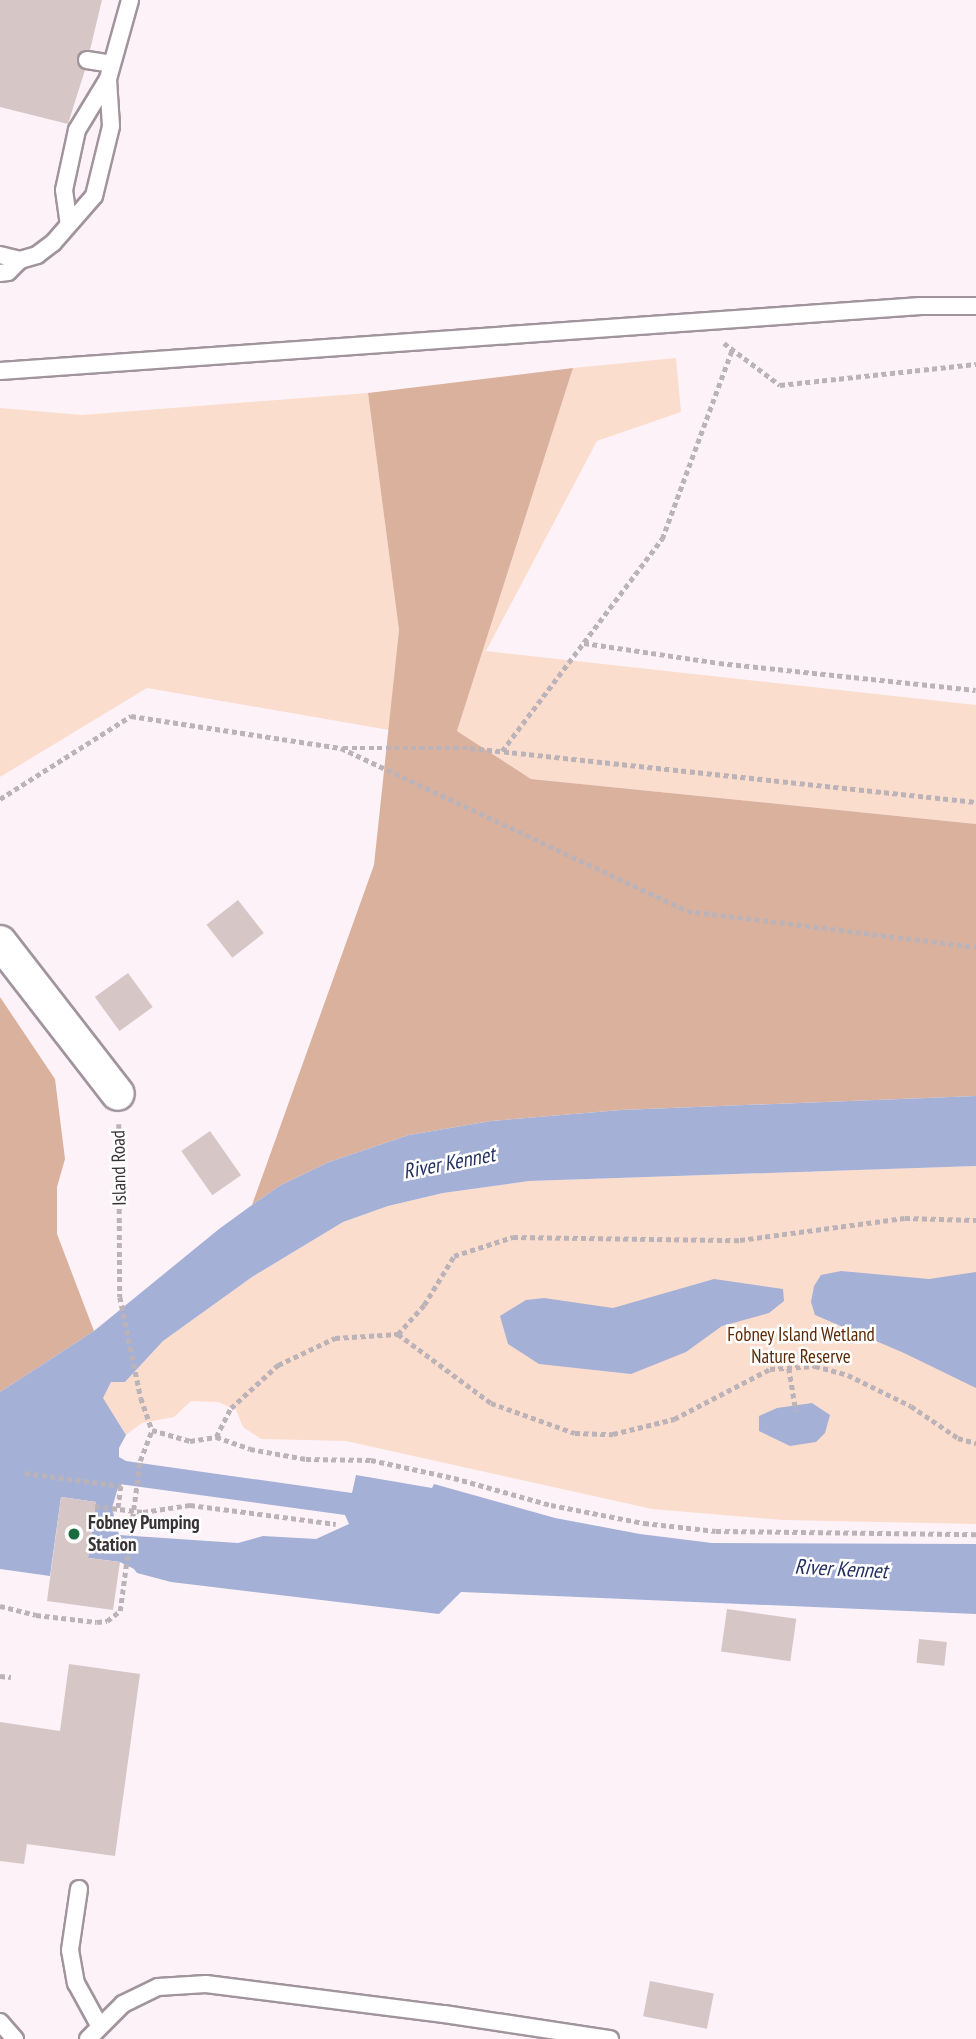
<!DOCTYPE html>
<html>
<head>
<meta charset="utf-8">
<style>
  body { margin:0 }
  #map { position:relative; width:976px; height:2039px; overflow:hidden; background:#fef2f9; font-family:"PT Sans Narrow",sans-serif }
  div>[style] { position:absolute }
  .green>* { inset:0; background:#fbddce }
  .forest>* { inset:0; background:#dab19c }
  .water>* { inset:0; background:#a4b0d6 }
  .building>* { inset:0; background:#d7c6c6; transform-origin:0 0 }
  .path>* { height:4.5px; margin-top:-2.25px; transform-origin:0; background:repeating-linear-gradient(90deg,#bcb3b8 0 5px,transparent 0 8.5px) }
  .roads { filter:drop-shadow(2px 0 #a1949c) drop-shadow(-2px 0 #a1949c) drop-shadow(0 2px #a1949c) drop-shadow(0 -2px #a1949c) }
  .lane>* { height:16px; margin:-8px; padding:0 8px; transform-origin:8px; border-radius:8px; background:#fff }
  .street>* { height:32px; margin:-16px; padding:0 16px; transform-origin:16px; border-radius:16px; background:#fff }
  .dots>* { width:19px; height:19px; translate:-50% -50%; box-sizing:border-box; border:4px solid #fff; border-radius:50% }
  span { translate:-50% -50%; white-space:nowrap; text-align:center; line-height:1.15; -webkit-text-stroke:5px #fff; paint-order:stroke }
  .street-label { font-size:19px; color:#383336 }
  .park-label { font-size:19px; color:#5d2a07 }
  .poi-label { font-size:19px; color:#383336; font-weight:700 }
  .left { translate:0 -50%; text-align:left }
  .water-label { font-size:21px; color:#253161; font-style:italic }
</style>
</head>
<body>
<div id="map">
  <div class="green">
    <i style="clip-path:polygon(676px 358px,681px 412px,597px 441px,486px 651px,976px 705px,976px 824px,531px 779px,457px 731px,573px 368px)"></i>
    <i style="clip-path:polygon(368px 393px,399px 630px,389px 730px,147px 688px,0 777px,0 408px,82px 415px)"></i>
    <i style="clip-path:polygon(976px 1166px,976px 1524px,782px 1520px,652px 1509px,346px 1441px,261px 1439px,243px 1427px,236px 1410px,218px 1402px,191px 1401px,174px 1417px,142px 1423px,126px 1435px,102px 1398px,111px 1382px,125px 1382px,163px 1341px,252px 1277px,343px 1222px,388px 1206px,443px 1193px,529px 1181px)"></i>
  </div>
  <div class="forest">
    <i style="clip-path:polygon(573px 368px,457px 731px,531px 779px,976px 824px,976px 1096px,621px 1110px,491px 1121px,409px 1135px,329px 1162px,281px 1185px,252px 1205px,374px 865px,399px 630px,368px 393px)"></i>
    <i style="clip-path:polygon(0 997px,55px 1079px,65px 1159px,57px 1187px,57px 1234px,94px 1331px,0 1392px)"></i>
  </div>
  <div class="water">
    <i style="clip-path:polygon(evenodd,976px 1096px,976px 1166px,529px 1181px,443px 1193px,388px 1206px,343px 1222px,252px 1277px,163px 1341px,125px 1382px,111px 1382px,103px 1398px,126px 1435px,119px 1448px,119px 1457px,126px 1461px,352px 1493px,356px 1475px,432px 1488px,434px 1484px,555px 1518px,640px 1534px,712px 1543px,976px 1544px,976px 1614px,461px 1592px,439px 1614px,171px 1582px,137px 1573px,134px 1569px,120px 1562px,88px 1558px,96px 1502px,61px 1497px,50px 1576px,0 1569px,0 1392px,94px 1331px,219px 1229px,252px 1205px,281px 1185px,329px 1162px,409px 1135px,491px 1121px,621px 1110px,976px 1096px,119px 1484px,345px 1515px,349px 1524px,316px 1539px,263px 1536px,238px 1543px,119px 1535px,112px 1508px,119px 1484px)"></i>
    <i style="clip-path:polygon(841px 1271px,929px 1279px,976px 1272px,976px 1388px,904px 1353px,815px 1315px,811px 1302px,814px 1286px,821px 1275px)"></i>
    <i style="clip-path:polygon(714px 1279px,783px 1289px,784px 1301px,769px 1313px,722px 1326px,686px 1352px,631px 1374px,539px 1364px,508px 1344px,500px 1316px,526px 1300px,544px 1298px,613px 1308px)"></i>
    <i style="clip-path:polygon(812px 1403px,830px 1415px,825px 1433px,816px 1442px,790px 1446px,759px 1431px,759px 1416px,777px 1408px)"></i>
  </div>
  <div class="building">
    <i style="clip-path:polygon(0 0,102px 0,90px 50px,83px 50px,77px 58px,77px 64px,85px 70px,68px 124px,0 107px)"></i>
    <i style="left:238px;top:900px;width:42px;height:40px;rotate:52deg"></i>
    <i style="left:128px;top:973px;width:42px;height:41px;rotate:54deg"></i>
    <i style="left:210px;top:1131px;width:54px;height:35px;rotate:55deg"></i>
    <i style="clip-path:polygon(61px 1497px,96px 1502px,88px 1558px,120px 1562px,113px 1610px,47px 1601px)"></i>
    <i style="left:727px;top:1609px;width:70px;height:43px;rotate:8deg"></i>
    <i style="left:919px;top:1639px;width:28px;height:24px;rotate:6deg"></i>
    <i style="clip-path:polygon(69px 1664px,140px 1674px,115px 1856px,27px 1844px,24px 1864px,0 1861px,0 1722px,60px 1731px)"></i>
    <i style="left:650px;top:1981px;width:65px;height:36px;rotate:11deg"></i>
  </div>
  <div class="path">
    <i style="left:724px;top:343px;width:70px;rotate:36.9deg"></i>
    <i style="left:780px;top:385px;width:197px;rotate:-6.1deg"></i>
    <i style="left:584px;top:643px;width:136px;rotate:8.4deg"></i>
    <i style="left:719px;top:663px;width:258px;rotate:6deg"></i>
    <i style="left:343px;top:748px;width:127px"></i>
    <i style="left:470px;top:748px;width:509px;rotate:6.09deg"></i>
    <i style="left:502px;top:751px;width:266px;rotate:-53deg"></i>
    <i style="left:662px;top:539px;width:202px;rotate:-69.7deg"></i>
    <i style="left:0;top:799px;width:155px;rotate:-32.4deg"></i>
    <i style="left:131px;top:716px;width:212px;rotate:8.7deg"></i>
    <i style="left:341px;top:748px;width:382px;rotate:25.2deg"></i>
    <i style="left:687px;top:911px;width:291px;rotate:7.1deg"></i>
    <i style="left:119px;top:1124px;width:173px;rotate:89.7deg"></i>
    <i style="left:120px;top:1297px;width:103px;rotate:78.3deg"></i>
    <i style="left:141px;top:1398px;width:34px;rotate:71deg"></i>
    <i style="left:398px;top:1334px;width:39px;rotate:-48deg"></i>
    <i style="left:424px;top:1305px;width:57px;rotate:-58.5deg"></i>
    <i style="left:454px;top:1256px;width:62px;rotate:-17.9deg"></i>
    <i style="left:513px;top:1237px;width:227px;rotate:0.8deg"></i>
    <i style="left:740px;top:1240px;width:166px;rotate:-7.6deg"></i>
    <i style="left:905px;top:1218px;width:71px;rotate:1.6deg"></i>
    <i style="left:789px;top:1368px;width:44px;rotate:80.8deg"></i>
    <i style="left:216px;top:1437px;width:33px;rotate:-63deg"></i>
    <i style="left:231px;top:1408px;width:64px;rotate:-42.5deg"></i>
    <i style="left:278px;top:1365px;width:63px;rotate:-25.3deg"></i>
    <i style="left:335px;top:1338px;width:63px;rotate:-3.6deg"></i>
    <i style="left:398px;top:1334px;width:116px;rotate:36.6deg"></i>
    <i style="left:491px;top:1403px;width:89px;rotate:19.7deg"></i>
    <i style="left:575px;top:1433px;width:38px;rotate:2deg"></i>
    <i style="left:613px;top:1434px;width:63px;rotate:-13.8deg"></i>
    <i style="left:674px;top:1419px;width:108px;rotate:-27.5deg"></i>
    <i style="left:770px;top:1369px;width:45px;rotate:-3.8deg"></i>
    <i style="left:815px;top:1366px;width:34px;rotate:15deg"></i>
    <i style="left:848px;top:1375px;width:70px;rotate:26.2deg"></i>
    <i style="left:911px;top:1406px;width:57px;rotate:34.2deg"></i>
    <i style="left:958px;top:1438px;width:19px;rotate:16deg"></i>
    <i style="left:25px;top:1473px;width:97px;rotate:7.7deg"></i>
    <i style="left:121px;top:1486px;width:23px;rotate:97deg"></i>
    <i style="left:95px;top:1506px;width:48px;rotate:7.1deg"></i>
    <i style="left:143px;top:1512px;width:48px;rotate:-8.5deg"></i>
    <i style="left:190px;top:1505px;width:147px;rotate:7.4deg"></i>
    <i style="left:0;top:1606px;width:37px;rotate:14deg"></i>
    <i style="left:36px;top:1615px;width:61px;rotate:6.5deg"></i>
    <i style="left:97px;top:1622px;width:10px;rotate:-6deg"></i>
    <i style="left:107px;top:1621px;width:16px;rotate:-38deg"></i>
    <i style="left:120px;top:1611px;width:151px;rotate:-82.4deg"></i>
    <i style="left:140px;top:1461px;width:33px;rotate:-69deg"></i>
    <i style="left:152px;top:1430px;width:40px;rotate:16deg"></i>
    <i style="left:190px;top:1441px;width:26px;rotate:-9deg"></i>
    <i style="left:216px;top:1437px;width:36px;rotate:19deg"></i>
    <i style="left:250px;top:1449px;width:57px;rotate:10.1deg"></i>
    <i style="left:306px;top:1459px;width:65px;rotate:0.9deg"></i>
    <i style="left:371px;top:1460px;width:85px;rotate:12.2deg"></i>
    <i style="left:454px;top:1478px;width:101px;rotate:15.6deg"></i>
    <i style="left:551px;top:1505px;width:95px;rotate:11deg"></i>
    <i style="left:644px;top:1523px;width:72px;rotate:6.3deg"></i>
    <i style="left:716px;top:1531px;width:260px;rotate:0.7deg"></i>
    <i style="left:0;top:1676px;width:11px;rotate:5deg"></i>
  </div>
  <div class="roads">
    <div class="lane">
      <i style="left:87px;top:60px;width:24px;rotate:9deg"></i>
      <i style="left:108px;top:79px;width:82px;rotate:-74.4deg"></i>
      <i style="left:0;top:255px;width:21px;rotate:14deg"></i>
      <i style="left:20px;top:260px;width:17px;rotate:135deg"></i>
      <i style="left:8px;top:272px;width:8px;rotate:173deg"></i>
      <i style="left:20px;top:260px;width:18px;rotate:-16deg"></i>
      <i style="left:37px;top:255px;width:20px;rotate:-37deg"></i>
      <i style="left:53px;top:243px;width:62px;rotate:-48.9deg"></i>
      <i style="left:94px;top:196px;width:72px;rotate:-76.3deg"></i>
      <i style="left:111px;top:126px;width:47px;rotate:-93.7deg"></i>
      <i style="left:108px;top:79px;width:60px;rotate:121.3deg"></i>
      <i style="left:77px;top:130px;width:61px;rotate:102.2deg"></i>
      <i style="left:64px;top:190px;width:34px;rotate:82deg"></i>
      <i style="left:0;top:371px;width:923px;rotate:-4.04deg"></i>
      <i style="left:921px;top:306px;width:55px"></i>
      <i style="left:79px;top:1889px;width:62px;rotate:98.4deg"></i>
      <i style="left:70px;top:1950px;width:34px;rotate:80deg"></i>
      <i style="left:76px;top:1983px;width:48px;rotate:61.3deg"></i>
      <i style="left:0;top:2022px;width:23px;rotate:49deg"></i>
      <i style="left:88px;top:2039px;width:49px;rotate:-45deg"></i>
      <i style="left:123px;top:2004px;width:39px;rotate:-26deg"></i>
      <i style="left:158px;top:1987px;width:48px;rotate:-3.6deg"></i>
      <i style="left:206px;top:1984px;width:240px;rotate:7.2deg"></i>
      <i style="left:444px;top:2014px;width:168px;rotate:8.6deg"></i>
    </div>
    <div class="street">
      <i style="left:0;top:942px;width:192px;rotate:52.2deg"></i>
    </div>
  </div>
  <div class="dots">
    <i style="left:74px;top:1534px;background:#186b3c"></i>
  </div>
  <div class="street-label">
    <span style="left:119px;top:1168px;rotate:-91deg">Island Road</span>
  </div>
  <div class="park-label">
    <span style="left:801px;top:1346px">Fobney Island Wetland<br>Nature Reserve</span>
  </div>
  <div class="poi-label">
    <span class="left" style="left:88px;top:1534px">Fobney Pumping<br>Station</span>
  </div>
  <div class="water-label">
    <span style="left:449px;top:1163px;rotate:-11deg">River Kennet</span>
    <span style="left:841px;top:1569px;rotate:3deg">River Kennet</span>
  </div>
</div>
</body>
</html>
